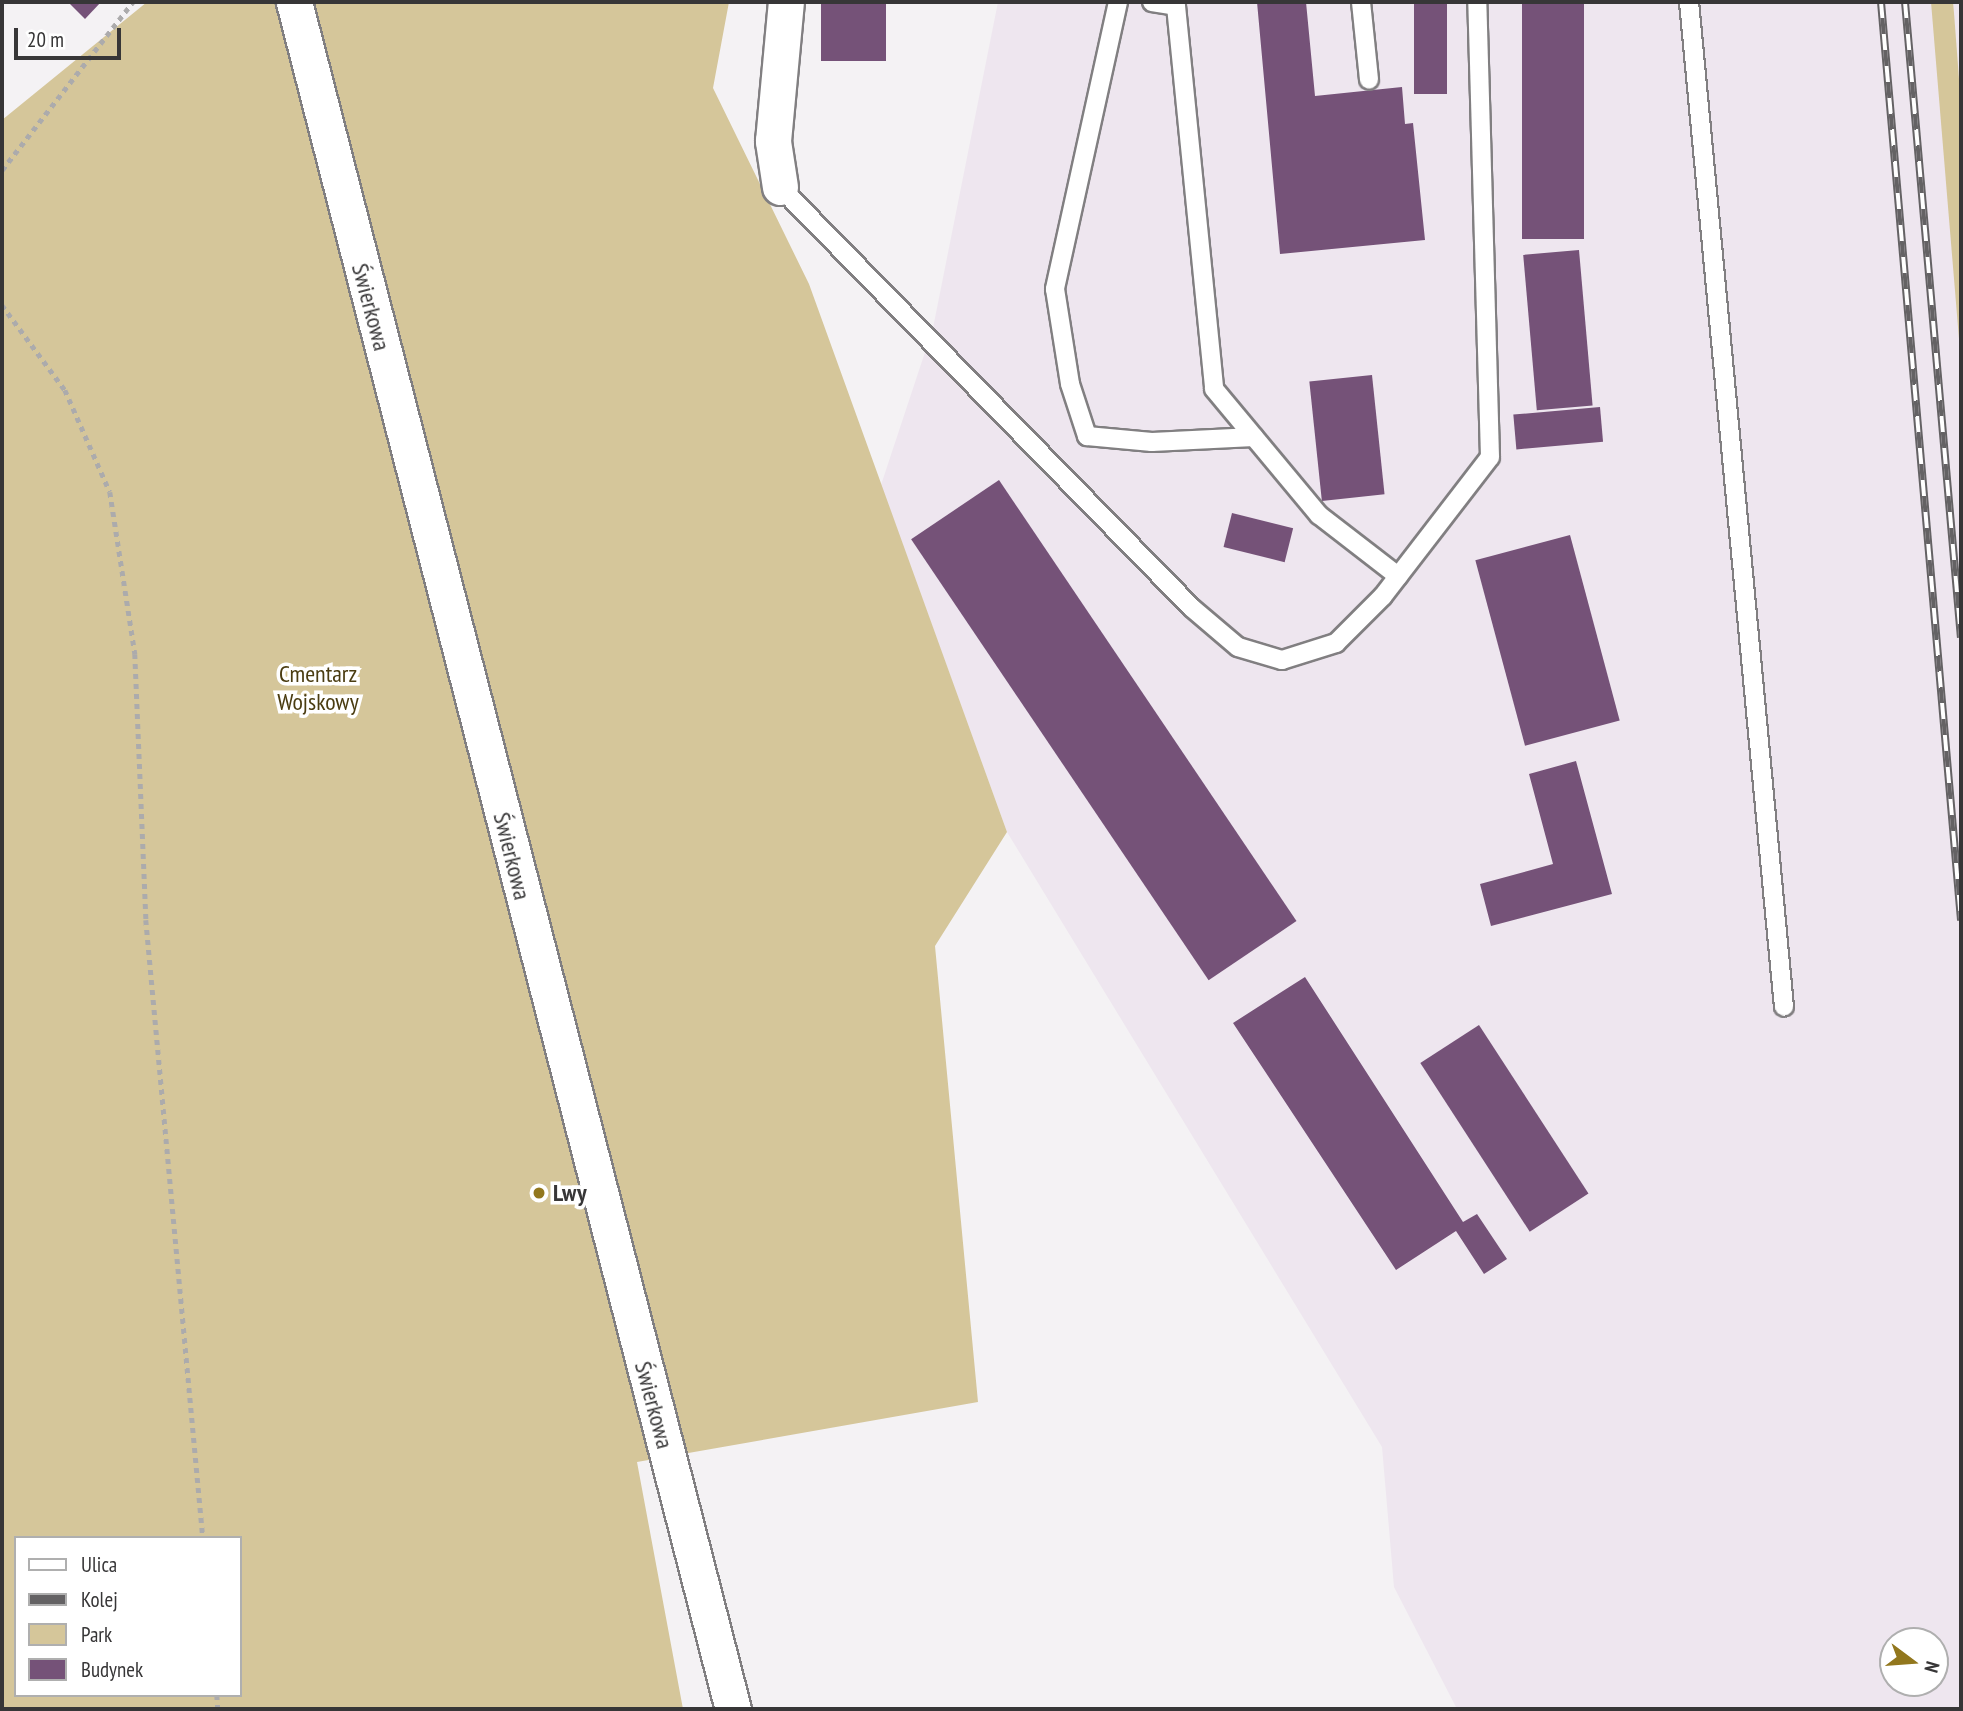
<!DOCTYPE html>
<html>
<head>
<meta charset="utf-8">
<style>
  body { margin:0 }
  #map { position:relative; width:1963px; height:1711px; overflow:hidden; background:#f4f2f4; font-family:"PT Sans Narrow",sans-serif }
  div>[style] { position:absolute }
  .built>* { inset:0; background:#eee6ef }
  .green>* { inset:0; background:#d5c69a }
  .building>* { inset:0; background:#755278; transform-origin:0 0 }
  .path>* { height:4.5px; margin-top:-2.25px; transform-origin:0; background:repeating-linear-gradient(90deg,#acabac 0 5px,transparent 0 10px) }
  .roads { filter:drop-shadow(2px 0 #817f81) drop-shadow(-2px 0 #817f81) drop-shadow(0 2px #817f81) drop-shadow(0 -2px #817f81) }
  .lane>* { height:18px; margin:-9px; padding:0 9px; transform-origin:9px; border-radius:9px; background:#fff }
  .street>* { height:35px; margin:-17.5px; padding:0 17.5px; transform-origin:17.5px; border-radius:17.5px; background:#fff }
  .rail>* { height:8px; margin-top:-4px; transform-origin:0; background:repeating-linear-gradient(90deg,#fff 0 16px,#646264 0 32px); box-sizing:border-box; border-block:2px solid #646264 }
  .dots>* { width:19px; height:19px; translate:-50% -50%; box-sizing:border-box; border:4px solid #fff; border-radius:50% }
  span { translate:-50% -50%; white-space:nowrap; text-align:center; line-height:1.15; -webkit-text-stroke:7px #fff; paint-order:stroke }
  .street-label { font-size:24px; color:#373637 }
  .park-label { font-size:24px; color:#4a3c11 }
  .poi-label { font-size:24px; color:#373637; font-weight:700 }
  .left { translate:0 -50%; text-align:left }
  .frame { position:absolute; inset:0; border:4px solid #373637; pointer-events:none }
  .legend { position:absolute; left:14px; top:1536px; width:228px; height:161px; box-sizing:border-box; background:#fff; border:2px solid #afafaf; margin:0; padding:9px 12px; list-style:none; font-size:21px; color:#373637 }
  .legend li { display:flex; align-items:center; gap:14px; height:35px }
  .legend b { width:35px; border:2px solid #afafaf }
  .north { position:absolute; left:1879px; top:1627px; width:70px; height:70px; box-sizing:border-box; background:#fff; border:2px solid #afafaf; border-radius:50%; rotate:106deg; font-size:19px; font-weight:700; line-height:28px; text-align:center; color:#373637 }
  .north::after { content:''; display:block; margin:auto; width:24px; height:32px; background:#92771d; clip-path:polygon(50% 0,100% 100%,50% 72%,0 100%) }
  .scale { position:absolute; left:14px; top:28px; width:107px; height:32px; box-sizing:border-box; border:4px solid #373637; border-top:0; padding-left:9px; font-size:21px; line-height:24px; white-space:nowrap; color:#373637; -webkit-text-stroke:5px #fff; paint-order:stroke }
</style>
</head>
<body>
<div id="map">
  <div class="built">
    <i style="clip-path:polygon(evenodd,998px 2px,1961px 2px,1961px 1709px,1457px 1709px,1394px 1587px,1382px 1447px,1007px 832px,881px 485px,933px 328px,998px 2px,1893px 1641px,1935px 1641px,1935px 1683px,1893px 1683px,1893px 1641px)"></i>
  </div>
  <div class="green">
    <i style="clip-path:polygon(evenodd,147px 2px,729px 2px,713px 88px,809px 284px,1007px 832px,935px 946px,978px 1402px,637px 1462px,683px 1709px,2px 1709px,2px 120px,147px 2px,16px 1538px,240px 1538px,240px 1695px,16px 1695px,16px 1538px)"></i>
    <i style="clip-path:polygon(1931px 2px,1953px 2px,1954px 13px,1961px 105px,1961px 363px)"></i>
  </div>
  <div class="building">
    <i style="clip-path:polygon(68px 2px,101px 2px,85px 19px)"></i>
    <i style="left:821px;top:2px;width:65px;height:59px"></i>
    <i style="clip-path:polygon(1257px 2px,1306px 2px,1315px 96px,1402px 87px,1405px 124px,1413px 123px,1425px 240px,1280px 254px)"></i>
    <i style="left:1414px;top:2px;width:33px;height:92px"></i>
    <i style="left:1522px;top:2px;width:62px;height:237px"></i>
    <i style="left:1579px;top:250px;width:156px;height:56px;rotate:85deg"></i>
    <i style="left:1372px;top:375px;width:120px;height:63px;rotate:84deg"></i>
    <i style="left:1600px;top:407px;width:35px;height:87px;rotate:85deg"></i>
    <i style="left:999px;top:480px;width:532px;height:106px;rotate:56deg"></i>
    <i style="left:1232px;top:513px;width:63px;height:35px;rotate:14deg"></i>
    <i style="left:1570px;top:535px;width:192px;height:98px;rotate:75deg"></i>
    <i style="clip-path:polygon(1576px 761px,1612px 894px,1491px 926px,1480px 884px,1553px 864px,1529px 774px)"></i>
    <i style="clip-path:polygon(1305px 977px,1463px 1222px,1477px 1214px,1507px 1259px,1484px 1274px,1456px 1231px,1396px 1270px,1233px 1023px)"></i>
    <i style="left:1479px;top:1025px;width:201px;height:70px;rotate:57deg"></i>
  </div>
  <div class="path">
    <i style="left:2px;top:170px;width:213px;rotate:-52.1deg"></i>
    <i style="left:2px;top:305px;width:106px;rotate:53.5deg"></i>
    <i style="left:65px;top:390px;width:111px;rotate:66.2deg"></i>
    <i style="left:110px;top:492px;width:164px;rotate:81.2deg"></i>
    <i style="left:135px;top:654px;width:266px;rotate:87.6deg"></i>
    <i style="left:146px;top:920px;width:621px;rotate:84.73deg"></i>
    <i style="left:217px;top:1695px;width:14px;rotate:86deg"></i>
  </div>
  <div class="roads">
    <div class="lane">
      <i style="left:1118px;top:2px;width:294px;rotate:102.4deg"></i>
      <i style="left:1055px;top:289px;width:96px;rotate:81deg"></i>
      <i style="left:1070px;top:384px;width:55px;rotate:71.9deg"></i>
      <i style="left:1087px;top:436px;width:65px;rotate:5.3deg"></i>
      <i style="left:1152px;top:442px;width:102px;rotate:-2.8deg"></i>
      <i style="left:1152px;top:2px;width:24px;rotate:9deg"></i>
      <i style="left:1176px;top:6px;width:385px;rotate:84.3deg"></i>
      <i style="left:1214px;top:389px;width:164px;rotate:50.2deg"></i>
      <i style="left:1319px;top:515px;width:100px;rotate:37.7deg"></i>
      <i style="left:1361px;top:2px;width:78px;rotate:84.1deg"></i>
      <i style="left:1689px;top:2px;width:1009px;rotate:84.6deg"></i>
      <i style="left:780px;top:187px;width:589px;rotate:45.62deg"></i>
      <i style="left:1192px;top:608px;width:60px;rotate:40.3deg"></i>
      <i style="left:1238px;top:647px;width:46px;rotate:16.5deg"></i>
      <i style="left:1282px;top:660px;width:57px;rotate:-17.5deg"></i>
      <i style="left:1336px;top:643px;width:66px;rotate:-45deg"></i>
      <i style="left:1383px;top:596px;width:175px;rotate:-52.4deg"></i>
      <i style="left:1490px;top:457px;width:455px;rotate:-91.6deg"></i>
    </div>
    <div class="street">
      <i style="left:294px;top:2px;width:1763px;rotate:75.58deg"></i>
      <i style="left:780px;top:187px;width:47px;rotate:-98.7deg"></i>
      <i style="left:773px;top:141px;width:140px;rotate:-84.7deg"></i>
    </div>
  </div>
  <div class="rail">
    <i style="left:1881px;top:2px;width:922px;rotate:85.02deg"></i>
    <i style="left:1905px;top:2px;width:638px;rotate:84.97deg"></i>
  </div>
  <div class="dots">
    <i style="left:539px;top:1193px;background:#92771d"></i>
  </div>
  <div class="street-label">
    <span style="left:371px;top:307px;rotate:75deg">Świerkowa</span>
    <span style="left:512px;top:856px;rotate:76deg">Świerkowa</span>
    <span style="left:654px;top:1405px;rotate:75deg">Świerkowa</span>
  </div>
  <div class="park-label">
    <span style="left:318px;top:688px">Cmentarz<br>Wojskowy</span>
  </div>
  <div class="poi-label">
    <span class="left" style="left:553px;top:1193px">Lwy</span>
  </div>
  <div class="frame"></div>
  <ul class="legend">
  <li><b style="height:9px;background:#fff"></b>Ulica</li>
  <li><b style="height:9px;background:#646264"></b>Kolej</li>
  <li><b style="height:19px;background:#d5c69a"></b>Park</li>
  <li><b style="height:19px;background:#755278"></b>Budynek</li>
  </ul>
  <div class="north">N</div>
  <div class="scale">20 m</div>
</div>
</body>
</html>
